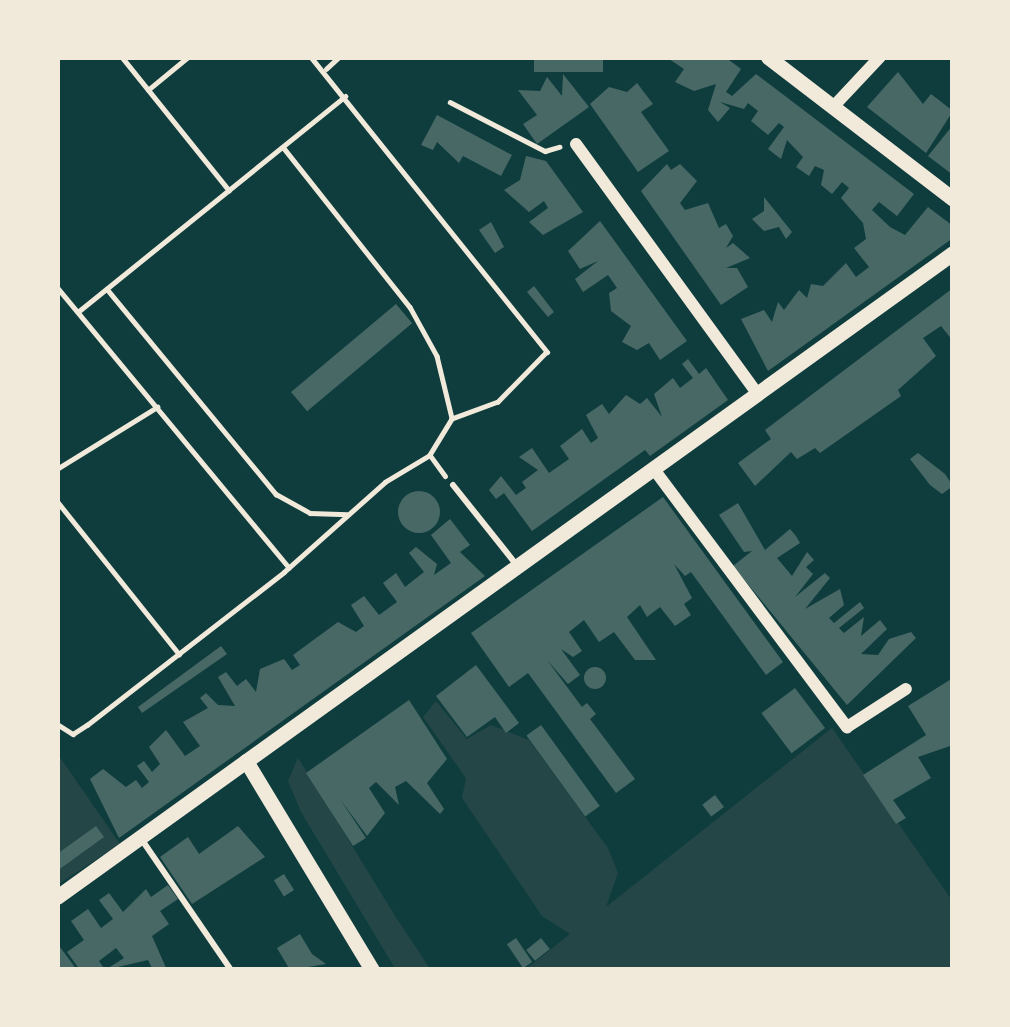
<!DOCTYPE html>
<html>
<head>
<meta charset="utf-8">
<style>
  body { margin:0 }
  #map { position:relative; width:1010px; height:1027px; overflow:hidden; background:#0f3d3e; font-family:"Times New Roman",serif }
  div>[style] { position:absolute }
  .green>* { inset:0; background:#244646 }
  .building>* { inset:0; background:#486865; transform-origin:0 0 }
  .round { border-radius:50% }
  .path>* { height:4.5px; margin:-2.25px; padding:0 2.25px; transform-origin:2.25px; border-radius:2.25px; background:#f1e9da }
  .service>* { height:6px; margin:-3px; padding:0 3px; transform-origin:3px; border-radius:3px; background:#f1e9da }
  .minor>* { height:12px; margin:-6px; padding:0 6px; transform-origin:6px; border-radius:6px; background:#f1e9da }
  .tertiary>* { height:15px; margin:-7.5px; padding:0 7.5px; transform-origin:7.5px; border-radius:7.5px; background:#f1e9da }
  span { translate:-50% -50%; white-space:nowrap; text-align:center; line-height:1.15; -webkit-text-stroke:12px #f1e9da; paint-order:stroke }
  .frame { position:absolute; inset:0; border:60px solid #f1e9da; pointer-events:none }
</style>
</head>
<body>
<div id="map">
  <div class="green">
    <i style="clip-path:polygon(436px 701px,467px 739px,491px 725px,529px 740px,608px 848px,618px 873px,606px 907px,832px 728px,953px 902px,953px 970px,525px 970px,570px 934px,542px 916px,462px 798px,466px 778px,423px 717px)"></i>
    <i style="clip-path:polygon(57px 753px,120px 844px,57px 885px)"></i>
    <i style="clip-path:polygon(298px 758px,397px 919px,431px 970px,396px 970px,301px 812px,288px 781px)"></i>
  </div>
  <div class="building">
    <i style="left:534px;top:57px;width:69px;height:15px"></i>
    <i style="clip-path:polygon(666px 57px,725px 57px,741px 69px,726px 92px,732px 96px,756px 74px,914px 194px,897px 216px,879px 202px,872px 210px,890px 227px,905px 235px,928px 207px,953px 226px,953px 238px,768px 371px,741px 319px,764px 310px,772px 322px,778px 302px,784px 310px,799px 290px,807px 298px,811px 284px,823px 286px,846px 263px,856px 277px,869px 267px,854px 248px,866px 239px,863px 223px,841px 198px,849px 188px,842px 182px,832px 194px,821px 185px,824px 170px,815px 166px,809px 176px,796px 167px,803px 157px,787px 140px,781px 159px,768px 149px,784px 127px,779px 123px,768px 135px,751px 121px,758px 111px,748px 103px,744px 109px,720px 102px,730px 108px,718px 122px,708px 110px,716px 84px,694px 91px,675px 82px,684px 69px)"></i>
    <i style="clip-path:polygon(898px 72px,923px 104px,931px 94px,953px 111px,926px 153px,867px 107px)"></i>
    <i style="clip-path:polygon(563px 74px,589px 107px,537px 144px,523px 124px,537px 115px,518px 90px,540px 91px,547px 77px,562px 96px)"></i>
    <i style="clip-path:polygon(637px 83px,653px 104px,641px 112px,669px 151px,638px 172px,590px 104px,609px 87px,627px 92px)"></i>
    <i style="clip-path:polygon(437px 115px,512px 155px,501px 176px,463px 156px,459px 163px,437px 142px,433px 150px,421px 145px)"></i>
    <i style="clip-path:polygon(953px 125px,953px 175px,928px 156px)"></i>
    <i style="clip-path:polygon(526px 156px,546px 161px,583px 212px,543px 235px,529px 222px,548px 208px,544px 201px,529px 212px,504px 190px,520px 180px)"></i>
    <i style="clip-path:polygon(667px 164px,671px 170px,680px 164px,697px 181px,680px 203px,685px 210px,708px 203px,719px 228px,726px 224px,733px 236px,726px 248px,733px 243px,750px 258px,726px 268px,737px 268px,748px 287px,721px 305px,641px 191px)"></i>
    <i style="clip-path:polygon(764px 197px,792px 232px,786px 239px,779px 227px,764px 231px,752px 219px,764px 211px)"></i>
    <i style="clip-path:polygon(600px 221px,687px 341px,660px 360px,649px 343px,637px 350px,622px 342px,631px 326px,611px 311px,609px 293px,617px 288px,608px 275px,583px 292px,575px 279px,598px 261px,580px 269px,568px 251px)"></i>
    <i style="clip-path:polygon(491px 222px,504px 247px,495px 253px,479px 230px)"></i>
    <i style="clip-path:polygon(534px 286px,554px 312px,548px 317px,527px 292px)"></i>
    <i style="clip-path:polygon(953px 288px,953px 341px,941px 326px,923px 338px,936px 356px,898px 390px,901px 396px,820px 453px,815px 448px,797px 459px,791px 452px,755px 486px,738px 463px,771px 439px,765px 430px)"></i>
    <i style="left:396px;top:304px;width:25px;height:137px;rotate:50deg"></i>
    <i style="clip-path:polygon(688px 359px,699px 374px,706px 368px,728px 400px,650px 456px,645px 450px,532px 531px,504px 493px,496px 499px,489px 490px,501px 476px,516px 495px,526px 488px,522px 482px,538px 470px,519px 457px,532px 448px,549px 473px,569px 459px,560px 446px,582px 429px,591px 443px,598px 438px,586px 415px,602px 404px,609px 414px,626px 395px,640px 404px,647px 398px,662px 417px,654px 394px,673px 378px,680px 388px,693px 378px,682px 364px)"></i>
    <i style="clip-path:polygon(918px 453px,945px 474px,953px 486px,942px 494px,930px 485px,910px 459px)"></i>
    <i class="round" style="left:398px;top:491px;width:42px;height:42px"></i>
    <i style="clip-path:polygon(663px 497px,783px 662px,766px 675px,691px 572px,685px 576px,674px 564px,692px 598px,684px 604px,691px 615px,675px 626px,660px 607px,647px 617px,640px 605px,627px 617px,656px 660px,635px 660px,614px 632px,599px 642px,584px 620px,569px 632px,582px 651px,573px 657px,561px 649px,580px 675px,568px 684px,547px 660px,582px 707px,587px 703px,596px 714px,590px 719px,635px 779px,616px 793px,528px 673px,509px 687px,471px 633px)"></i>
    <i style="clip-path:polygon(738px 503px,765px 550px,790px 529px,796px 536px,800px 543px,777px 558px,792px 576px,807px 552px,814px 560px,806px 567px,813px 574px,795px 597px,825px 573px,830px 578px,805px 609px,840px 589px,844px 605px,829px 618px,834px 623px,860px 602px,864px 608px,839px 628px,844px 633px,864px 617px,861px 636px,880px 620px,887px 629px,861px 654px,878px 655px,889px 639px,911px 632px,916px 638px,847px 705px,733px 566px,752px 551px,744px 552px,719px 515px)"></i>
    <i style="clip-path:polygon(450px 519px,470px 545px,460px 552px,485px 576px,119px 838px,90px 779px,103px 769px,126px 787px,136px 780px,142px 788px,149px 782px,137px 766px,144px 761px,152px 772px,160px 764px,149px 747px,166px 730px,185px 756px,200px 746px,183px 722px,208px 708px,200px 698px,206px 693px,218px 705px,235px 706px,218px 677px,226px 672px,237px 686px,246px 679px,256px 692px,260px 669px,284px 659px,292px 670px,300px 665px,293px 655px,338px 622px,356px 632px,364px 626px,351px 605px,364px 596px,379px 615px,397px 602px,383px 583px,396px 573px,405px 587px,424px 572px,409px 553px,416px 547px,437px 564px,434px 575px,451px 563px,431px 535px)"></i>
    <i style="clip-path:polygon(221px 646px,227px 654px,142px 713px,138px 707px)"></i>
    <i style="clip-path:polygon(476px 665px,519px 723px,506px 733px,495px 717px,467px 737px,436px 696px)"></i>
    <i class="round" style="left:584px;top:667px;width:22px;height:22px"></i>
    <i style="clip-path:polygon(953px 678px,953px 745px,918px 757px,931px 778px,893px 800px,906px 818px,896px 824px,863px 775px,926px 735px,908px 706px)"></i>
    <i style="left:795px;top:688px;width:50px;height:42px;rotate:53deg"></i>
    <i style="clip-path:polygon(409px 700px,447px 759px,427px 783px,444px 809px,440px 814px,406px 781px,395px 787px,399px 805px,376px 782px,369px 788px,385px 813px,367px 836px,340px 799px,366px 838px,353px 846px,306px 773px)"></i>
    <i style="left:541px;top:725px;width:100px;height:18px;rotate:54deg"></i>
    <i style="left:715px;top:795px;width:15px;height:16px;rotate:53deg"></i>
    <i style="clip-path:polygon(96px 826px,104px 837px,57px 871px,57px 854px)"></i>
    <i style="clip-path:polygon(238px 826px,265px 857px,192px 904px,160px 857px,188px 837px,199px 854px)"></i>
    <i style="left:284px;top:874px;width:19px;height:12px;rotate:58deg"></i>
    <i style="clip-path:polygon(168px 885px,178px 899px,160px 911px,169px 924px,152px 936px,167px 970px,153px 970px,148px 960px,105px 970px,124px 958px,116px 948px,99px 961px,105px 970px,80px 970px,67px 952px,84px 940px,71px 921px,88px 909px,101px 928px,113px 919px,99px 900px,109px 893px,123px 912px,146px 889px,151px 897px)"></i>
    <i style="clip-path:polygon(300px 934px,312px 954px,326px 964px,290px 970px,277px 948px)"></i>
    <i style="left:516px;top:938px;width:29px;height:11px;rotate:56deg"></i>
    <i style="left:541px;top:938px;width:14px;height:19px;rotate:51deg"></i>
    <i style="clip-path:polygon(60px 947px,77px 970px,57px 970px)"></i>
  </div>
  <div class="path">
    <i style="left:122px;top:57px;width:171px;rotate:51.2deg"></i>
    <i style="left:311px;top:57px;width:378px;rotate:51.3deg"></i>
    <i style="left:547px;top:352px;width:70px;rotate:134.4deg"></i>
    <i style="left:498px;top:402px;width:49px;rotate:159.7deg"></i>
    <i style="left:452px;top:419px;width:42px;rotate:121.4deg"></i>
    <i style="left:430px;top:455px;width:26px;rotate:54deg"></i>
    <i style="left:326px;top:69px;width:18px;rotate:-43deg"></i>
    <i style="left:148px;top:90px;width:52px;rotate:-39.5deg"></i>
    <i style="left:450px;top:102px;width:107px;rotate:27.3deg"></i>
    <i style="left:545px;top:151px;width:15px;rotate:-16deg"></i>
    <i style="left:283px;top:147px;width:204px;rotate:51.6deg"></i>
    <i style="left:410px;top:307px;width:56px;rotate:61.1deg"></i>
    <i style="left:437px;top:356px;width:64px;rotate:76.4deg"></i>
    <i style="left:57px;top:287px;width:364px;rotate:50.4deg"></i>
    <i style="left:107px;top:289px;width:266px;rotate:50.5deg"></i>
    <i style="left:276px;top:494px;width:39px;rotate:29deg"></i>
    <i style="left:310px;top:513px;width:37px;rotate:2deg"></i>
    <i style="left:79px;top:311px;width:342px;rotate:-38.9deg"></i>
    <i style="left:57px;top:469px;width:118px;rotate:-31.8deg"></i>
    <i style="left:57px;top:501px;width:196px;rotate:51.4deg"></i>
    <i style="left:57px;top:724px;width:19px;rotate:32deg"></i>
    <i style="left:73px;top:734px;width:17px;rotate:-33deg"></i>
    <i style="left:87px;top:725px;width:249px;rotate:-37.8deg"></i>
    <i style="left:284px;top:572px;width:135px;rotate:-41.7deg"></i>
    <i style="left:385px;top:482px;width:52px;rotate:-31deg"></i>
  </div>
  <div class="service">
    <i style="left:453px;top:485px;width:100px;rotate:51.5deg"></i>
    <i style="left:142px;top:840px;width:158px;rotate:55.6deg"></i>
  </div>
  <div class="minor">
    <i style="left:833px;top:107px;width:69px;rotate:-46.8deg"></i>
    <i style="left:576px;top:144px;width:308px;rotate:54deg"></i>
    <i style="left:653px;top:468px;width:324px;rotate:53.2deg"></i>
    <i style="left:847px;top:727px;width:70px;rotate:-32.8deg"></i>
  </div>
  <div class="tertiary">
    <i style="left:768px;top:57px;width:233px;rotate:37.5deg"></i>
    <i style="left:246px;top:761px;width:244px;rotate:58.9deg"></i>
    <i style="left:57px;top:897px;width:1103px;rotate:-35.71deg"></i>
  </div>
  <div class="frame"></div>
</div>
</body>
</html>
